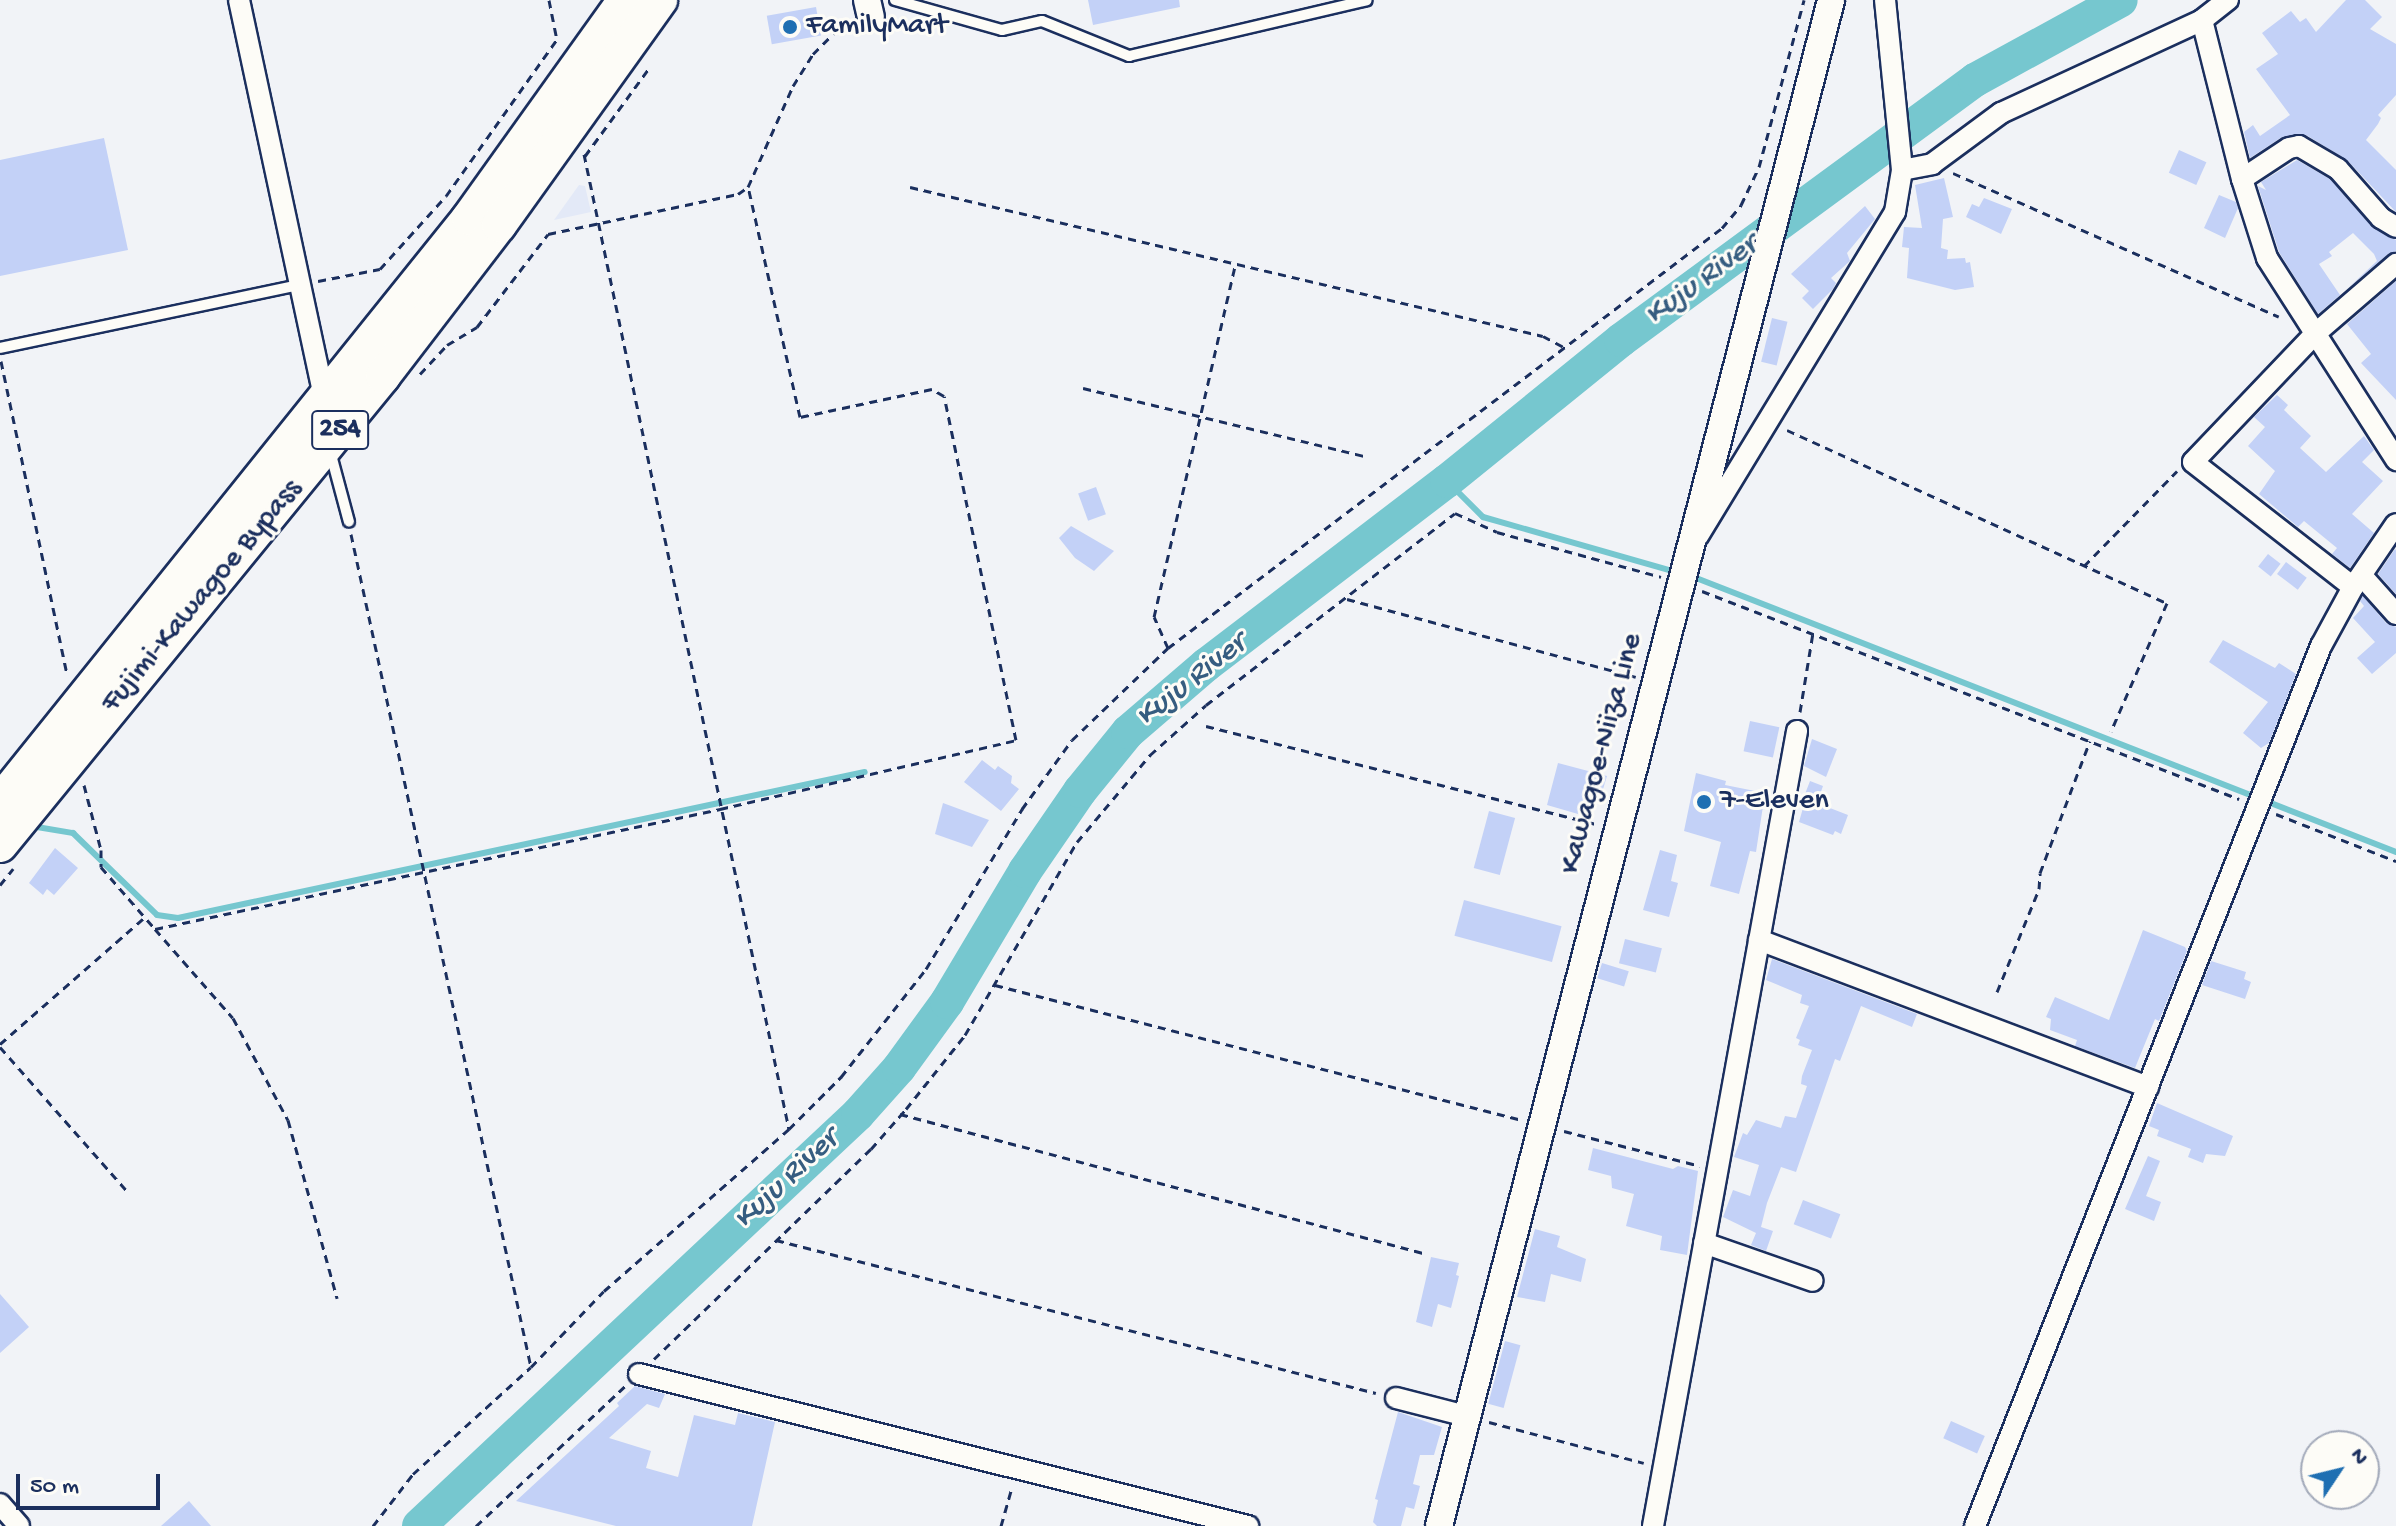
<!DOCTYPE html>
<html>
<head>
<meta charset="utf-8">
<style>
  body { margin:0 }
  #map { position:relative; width:2396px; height:1526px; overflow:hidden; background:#f1f3f7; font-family:"Gochi Hand",sans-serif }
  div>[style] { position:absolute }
  .built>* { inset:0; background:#e3e9f7 }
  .stream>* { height:6px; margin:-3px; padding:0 3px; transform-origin:3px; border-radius:3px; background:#76c7cf }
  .river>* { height:34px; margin:-17px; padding:0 17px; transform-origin:17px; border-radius:17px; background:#76c7cf }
  .building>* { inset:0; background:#c3d1f7; transform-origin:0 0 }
  .path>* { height:3px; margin-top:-1.5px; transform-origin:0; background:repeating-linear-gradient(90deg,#1b2f5e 0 8px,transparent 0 14px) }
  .roads { filter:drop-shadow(2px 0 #1b2f5e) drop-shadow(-2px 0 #1b2f5e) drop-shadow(0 2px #1b2f5e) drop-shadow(0 -2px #1b2f5e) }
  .lane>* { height:10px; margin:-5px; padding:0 5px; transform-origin:5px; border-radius:5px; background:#fdfcf7 }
  .street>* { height:20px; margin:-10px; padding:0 10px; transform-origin:10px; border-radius:10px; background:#fdfcf7 }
  .secondary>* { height:26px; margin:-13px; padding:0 13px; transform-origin:13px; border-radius:13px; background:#fdfcf7 }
  .highway>* { height:34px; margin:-17px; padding:0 17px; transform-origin:17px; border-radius:17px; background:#fdfcf7 }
  .dots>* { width:22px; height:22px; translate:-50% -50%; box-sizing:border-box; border:4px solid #fdfcf7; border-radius:50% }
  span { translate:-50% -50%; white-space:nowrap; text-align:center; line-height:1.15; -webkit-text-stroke:6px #fdfcf7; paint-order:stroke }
  .shield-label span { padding:2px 6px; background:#fdfcf7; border:2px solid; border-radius:6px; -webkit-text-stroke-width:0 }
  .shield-label { font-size:28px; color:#1b2f5e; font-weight:700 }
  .poi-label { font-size:30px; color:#1b2f5e }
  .left { translate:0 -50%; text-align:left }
  .street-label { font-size:30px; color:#1b2f5e }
  .water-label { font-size:32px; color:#365d80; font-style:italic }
  .north { position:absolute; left:2300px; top:1430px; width:80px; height:80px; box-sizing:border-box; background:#fdfcf7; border:2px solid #a3aaba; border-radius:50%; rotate:55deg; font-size:22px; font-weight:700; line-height:32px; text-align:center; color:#1b2f5e }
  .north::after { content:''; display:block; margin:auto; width:28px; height:36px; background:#1f6fb2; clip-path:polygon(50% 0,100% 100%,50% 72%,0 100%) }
  .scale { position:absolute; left:16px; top:1474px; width:144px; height:36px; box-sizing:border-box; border:4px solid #1b2f5e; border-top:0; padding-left:10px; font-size:24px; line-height:28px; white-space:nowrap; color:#1b2f5e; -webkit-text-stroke:6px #fdfcf7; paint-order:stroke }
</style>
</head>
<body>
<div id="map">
  <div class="built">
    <i style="clip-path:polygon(579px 185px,585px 186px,591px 212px,554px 220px)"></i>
  </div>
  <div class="stream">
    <i style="left:1447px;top:481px;width:51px;rotate:45deg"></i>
    <i style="left:1483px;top:517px;width:201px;rotate:15.9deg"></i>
    <i style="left:1691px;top:576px;width:757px;rotate:21.38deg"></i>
    <i style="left:31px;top:826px;width:43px;rotate:9.5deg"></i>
    <i style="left:73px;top:833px;width:117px;rotate:44.3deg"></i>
    <i style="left:157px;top:915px;width:21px;rotate:8deg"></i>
    <i style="left:178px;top:918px;width:702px;rotate:-12deg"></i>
  </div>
  <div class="river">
    <i style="left:419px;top:1526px;width:602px;rotate:-43.18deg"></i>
    <i style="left:858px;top:1114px;width:62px;rotate:-48.3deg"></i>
    <i style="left:899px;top:1068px;width:82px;rotate:-54deg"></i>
    <i style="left:947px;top:1002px;width:152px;rotate:-59.2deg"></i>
    <i style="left:1025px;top:871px;width:97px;rotate:-55.5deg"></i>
    <i style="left:1080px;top:791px;width:76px;rotate:-50.9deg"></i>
    <i style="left:1128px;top:732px;width:103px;rotate:-40.7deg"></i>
    <i style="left:1206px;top:665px;width:303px;rotate:-37.4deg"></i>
    <i style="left:1447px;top:481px;width:224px;rotate:-39deg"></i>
    <i style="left:1621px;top:340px;width:439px;rotate:-36.3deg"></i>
    <i style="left:1975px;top:80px;width:166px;rotate:-28.7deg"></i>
  </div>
  <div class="building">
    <i style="clip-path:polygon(1088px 0,1179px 0,1180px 7px,1093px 25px)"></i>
    <i style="clip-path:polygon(2346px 0,2365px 0,2382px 17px,2370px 29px,2396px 44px,2396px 95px,2378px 115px,2381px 118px,2378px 124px,2366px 140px,2396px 170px,2396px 212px,2347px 160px,2306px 135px,2282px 137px,2250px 158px,2244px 132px,2253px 125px,2260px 136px,2290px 115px,2256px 69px,2278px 54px,2262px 33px,2291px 11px,2300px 22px,2306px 18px,2316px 32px)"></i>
    <i style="left:816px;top:7px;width:29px;height:50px;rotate:80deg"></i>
    <i style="clip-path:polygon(104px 138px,128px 250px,0 276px,0 160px)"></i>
    <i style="left:2179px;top:150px;width:30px;height:25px;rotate:24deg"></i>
    <i style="clip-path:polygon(2297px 160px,2330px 179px,2372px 227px,2396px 240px,2396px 251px,2388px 254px,2347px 289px,2377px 261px,2374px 254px,2353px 233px,2329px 252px,2332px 256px,2319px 264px,2340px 295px,2318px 314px,2279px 252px,2258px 186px,2266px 190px,2261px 182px)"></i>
    <i style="clip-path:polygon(1944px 178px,1953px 217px,1943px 219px,1941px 248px,1948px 250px,1947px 259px,1965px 258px,1966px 263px,1970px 262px,1974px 287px,1955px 290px,1907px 278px,1909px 248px,1902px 247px,1904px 227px,1922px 228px,1915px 185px)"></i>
    <i style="clip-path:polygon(2219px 195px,2236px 202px,2238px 208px,2225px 238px,2204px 228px)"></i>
    <i style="clip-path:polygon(1984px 198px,2012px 209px,2001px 234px,1966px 217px,1972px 204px,1979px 207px)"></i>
    <i style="clip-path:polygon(1865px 206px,1875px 219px,1847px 253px,1850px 261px,1831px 278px,1836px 283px,1833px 289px,1813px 309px,1802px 298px,1809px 291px,1791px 274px)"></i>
    <i style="clip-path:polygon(2396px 281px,2396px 400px,2361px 363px,2371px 354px,2347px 324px)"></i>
    <i style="left:1772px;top:318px;width:16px;height:45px;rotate:14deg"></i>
    <i style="clip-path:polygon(2277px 395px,2288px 405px,2284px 410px,2311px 436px,2300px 448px,2326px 472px,2364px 436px,2374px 450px,2362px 462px,2383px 481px,2352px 514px,2374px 533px,2350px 568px,2332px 554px,2337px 548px,2304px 521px,2298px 527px,2259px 494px,2275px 471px,2248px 446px,2265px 427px,2254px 417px)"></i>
    <i style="left:1096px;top:487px;width:29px;height:19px;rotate:70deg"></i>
    <i style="clip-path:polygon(1071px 526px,1114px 551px,1094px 571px,1075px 558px,1059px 538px)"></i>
    <i style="clip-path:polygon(2395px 549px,2396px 550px,2396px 594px,2378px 574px)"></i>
    <i style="left:2268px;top:554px;width:16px;height:16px;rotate:38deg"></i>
    <i style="left:2286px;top:562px;width:26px;height:15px;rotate:37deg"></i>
    <i style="clip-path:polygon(2363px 596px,2386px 623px,2396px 627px,2396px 653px,2372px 674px,2357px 658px,2375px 642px,2353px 618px,2364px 606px,2360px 601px)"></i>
    <i style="clip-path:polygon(2223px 640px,2275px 668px,2279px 663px,2296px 674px,2269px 743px,2261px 748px,2243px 733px,2268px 702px,2209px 662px)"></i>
    <i style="left:1750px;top:721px;width:30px;height:31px;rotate:12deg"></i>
    <i style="clip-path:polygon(1812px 739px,1837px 749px,1826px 777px,1804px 766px)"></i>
    <i style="clip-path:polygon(982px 760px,995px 770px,998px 766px,1012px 776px,1011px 783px,1019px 789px,1001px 811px,964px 782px)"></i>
    <i style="clip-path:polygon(1558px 763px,1607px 776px,1600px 799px,1582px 801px,1578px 814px,1547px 805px)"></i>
    <i style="clip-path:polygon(1696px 773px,1726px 781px,1725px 785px,1765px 793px,1756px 852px,1750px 851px,1739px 894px,1710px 886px,1721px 842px,1684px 831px)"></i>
    <i style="clip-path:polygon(1810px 781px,1823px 786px,1817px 803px,1848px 815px,1841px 834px,1835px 831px,1833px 835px,1799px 822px,1803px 808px,1800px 807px)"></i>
    <i style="clip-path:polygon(943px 803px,989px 820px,972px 847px,935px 834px)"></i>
    <i style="left:1489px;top:811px;width:27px;height:59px;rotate:15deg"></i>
    <i style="clip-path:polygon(55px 848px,78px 868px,54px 895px,47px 889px,43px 895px,29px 883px)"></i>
    <i style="clip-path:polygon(1660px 850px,1677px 855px,1671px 881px,1678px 883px,1669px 917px,1643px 910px)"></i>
    <i style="left:1464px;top:900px;width:101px;height:37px;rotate:15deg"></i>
    <i style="clip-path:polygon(2143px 930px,2185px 947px,2187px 951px,2159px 1021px,2155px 1019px,2135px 1068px,2075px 1046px,2077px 1040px,2050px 1030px,2051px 1019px,2046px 1017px,2055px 997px,2109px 1020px)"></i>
    <i style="left:1625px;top:939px;width:38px;height:25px;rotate:14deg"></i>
    <i style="clip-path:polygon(1772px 959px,1917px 1014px,1912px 1027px,1861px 1006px,1840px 1061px,1835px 1059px,1796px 1172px,1781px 1167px,1767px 1203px,1761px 1227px,1773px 1231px,1766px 1251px,1751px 1245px,1756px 1233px,1723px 1217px,1733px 1190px,1750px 1196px,1759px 1165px,1734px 1157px,1743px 1133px,1747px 1135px,1756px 1120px,1781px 1128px,1785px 1116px,1796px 1118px,1807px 1086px,1801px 1084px,1802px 1076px,1812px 1050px,1798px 1045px,1800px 1040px,1796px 1038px,1809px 1006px,1800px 1003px,1802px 995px,1766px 980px)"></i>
    <i style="clip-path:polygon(2211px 961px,2246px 972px,2244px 979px,2251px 982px,2245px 999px,2202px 985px)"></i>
    <i style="left:1602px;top:963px;width:28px;height:16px;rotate:17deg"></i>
    <i style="clip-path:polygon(2157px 1103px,2233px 1136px,2225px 1156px,2206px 1154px,2203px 1163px,2188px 1157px,2191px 1149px,2157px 1136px,2159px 1130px,2149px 1126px)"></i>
    <i style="clip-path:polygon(1593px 1148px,1673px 1169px,1678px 1166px,1698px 1171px,1687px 1255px,1660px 1250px,1662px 1236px,1626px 1226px,1634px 1194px,1612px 1188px,1611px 1176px,1588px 1170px)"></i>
    <i style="clip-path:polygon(2148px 1156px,2160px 1161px,2146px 1196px,2161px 1202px,2154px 1221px,2125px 1209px)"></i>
    <i style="left:1803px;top:1200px;width:40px;height:26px;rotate:21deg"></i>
    <i style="clip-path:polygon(1535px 1229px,1560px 1236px,1557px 1247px,1586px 1259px,1581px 1282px,1551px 1274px,1545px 1302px,1517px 1297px)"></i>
    <i style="clip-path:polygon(1431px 1257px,1459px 1263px,1456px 1275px,1459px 1276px,1451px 1308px,1438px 1304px,1432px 1327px,1416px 1322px)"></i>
    <i style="clip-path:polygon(0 1294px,29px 1327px,0 1353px)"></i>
    <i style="left:1505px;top:1341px;width:16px;height:65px;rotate:15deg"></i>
    <i style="clip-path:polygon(635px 1386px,665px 1394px,659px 1408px,647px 1404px,609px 1438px,651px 1451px,646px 1468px,678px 1477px,694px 1415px,735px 1425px,738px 1413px,775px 1422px,752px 1526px,616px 1526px,516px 1501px,619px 1406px,617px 1403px)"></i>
    <i style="clip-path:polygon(1398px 1412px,1442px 1427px,1434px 1455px,1420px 1455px,1413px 1484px,1420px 1486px,1414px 1509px,1406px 1507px,1401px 1526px,1377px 1526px,1373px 1522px,1378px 1500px,1375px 1499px)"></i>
    <i style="left:1951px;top:1421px;width:37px;height:19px;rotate:24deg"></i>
    <i style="clip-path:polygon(189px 1501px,211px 1526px,161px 1526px)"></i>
  </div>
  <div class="path">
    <i style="left:549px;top:0;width:41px;rotate:78.7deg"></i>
    <i style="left:584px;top:154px;width:996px;rotate:78.13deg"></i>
    <i style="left:585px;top:156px;width:110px;rotate:-53.9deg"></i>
    <i style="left:1953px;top:173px;width:356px;rotate:23.8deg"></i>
    <i style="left:910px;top:187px;width:650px;rotate:13.25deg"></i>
    <i style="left:1543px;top:336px;width:26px;rotate:28deg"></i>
    <i style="left:318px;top:281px;width:63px;rotate:-11deg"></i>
    <i style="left:380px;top:269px;width:98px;rotate:-47.9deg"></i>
    <i style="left:446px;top:196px;width:192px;rotate:-54.7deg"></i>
    <i style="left:1px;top:361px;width:320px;rotate:78.1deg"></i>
    <i style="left:420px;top:374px;width:40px;rotate:-47deg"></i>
    <i style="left:447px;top:345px;width:35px;rotate:-31deg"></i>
    <i style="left:477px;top:327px;width:117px;rotate:-52.6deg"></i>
    <i style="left:548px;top:234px;width:194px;rotate:-11.9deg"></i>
    <i style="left:738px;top:194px;width:12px;rotate:-35deg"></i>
    <i style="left:748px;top:187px;width:111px;rotate:-66deg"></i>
    <i style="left:793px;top:86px;width:38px;rotate:-58deg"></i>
    <i style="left:813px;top:54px;width:49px;rotate:-45deg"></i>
    <i style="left:1083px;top:388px;width:294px;rotate:13.6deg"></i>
    <i style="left:1787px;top:430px;width:418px;rotate:24.5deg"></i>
    <i style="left:2167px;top:603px;width:140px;rotate:113.6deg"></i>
    <i style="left:351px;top:534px;width:852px;rotate:77.81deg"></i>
    <i style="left:2084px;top:566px;width:133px;rotate:-45.6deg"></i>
    <i style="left:1702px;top:591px;width:576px;rotate:21.17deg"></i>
    <i style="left:1347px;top:599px;width:299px;rotate:15.1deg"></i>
    <i style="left:1168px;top:648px;width:34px;rotate:-114deg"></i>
    <i style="left:1154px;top:617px;width:361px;rotate:-77deg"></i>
    <i style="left:1800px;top:712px;width:80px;rotate:-80.7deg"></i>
    <i style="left:1206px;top:726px;width:402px;rotate:14.1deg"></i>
    <i style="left:84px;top:785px;width:67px;rotate:75.3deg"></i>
    <i style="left:101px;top:850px;width:17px;rotate:90deg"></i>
    <i style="left:101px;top:867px;width:82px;rotate:48.9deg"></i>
    <i style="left:155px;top:929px;width:578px;rotate:-11.99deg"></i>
    <i style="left:720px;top:809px;width:304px;rotate:-13.1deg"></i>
    <i style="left:1016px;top:740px;width:351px;rotate:-101.8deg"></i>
    <i style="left:944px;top:396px;width:14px;rotate:-150deg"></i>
    <i style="left:932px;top:389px;width:135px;rotate:168deg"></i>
    <i style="left:800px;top:417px;width:236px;rotate:-102.7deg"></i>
    <i style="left:2276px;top:814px;width:129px;rotate:21.4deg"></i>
    <i style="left:0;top:885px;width:21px;rotate:-51deg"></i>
    <i style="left:155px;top:929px;width:118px;rotate:48.8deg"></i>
    <i style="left:233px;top:1018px;width:116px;rotate:61.7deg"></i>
    <i style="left:288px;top:1120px;width:185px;rotate:74.6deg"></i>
    <i style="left:995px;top:985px;width:544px;rotate:14.37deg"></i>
    <i style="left:1997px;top:992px;width:111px;rotate:-67.8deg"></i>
    <i style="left:2039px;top:889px;width:16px;rotate:-86deg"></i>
    <i style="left:2040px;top:873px;width:141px;rotate:-69.3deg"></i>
    <i style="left:0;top:1044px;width:191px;rotate:-41.2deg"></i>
    <i style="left:0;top:1047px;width:193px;rotate:48.6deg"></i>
    <i style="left:900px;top:1114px;width:545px;rotate:14.88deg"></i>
    <i style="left:1564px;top:1131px;width:140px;rotate:14.4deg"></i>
    <i style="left:776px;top:1240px;width:619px;rotate:14.31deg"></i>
    <i style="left:654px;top:1359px;width:302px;rotate:-44.1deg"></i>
    <i style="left:871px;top:1149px;width:53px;rotate:-48.8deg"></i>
    <i style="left:906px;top:1109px;width:95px;rotate:-51.4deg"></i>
    <i style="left:965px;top:1035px;width:223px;rotate:-59.9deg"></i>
    <i style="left:1077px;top:842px;width:114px;rotate:-50deg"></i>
    <i style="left:1150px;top:755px;width:75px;rotate:-41.8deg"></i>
    <i style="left:1206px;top:705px;width:314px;rotate:-37.6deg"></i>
    <i style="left:1455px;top:513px;width:46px;rotate:24.3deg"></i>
    <i style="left:1497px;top:532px;width:170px;rotate:15.3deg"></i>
    <i style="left:1489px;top:1422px;width:160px;rotate:14.8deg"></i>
    <i style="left:373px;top:1526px;width:66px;rotate:-52.4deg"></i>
    <i style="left:413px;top:1474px;width:159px;rotate:-42.2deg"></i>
    <i style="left:531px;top:1367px;width:105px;rotate:-46.2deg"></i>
    <i style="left:604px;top:1291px;width:246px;rotate:-41.2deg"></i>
    <i style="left:789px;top:1129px;width:74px;rotate:-45deg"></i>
    <i style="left:841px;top:1077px;width:137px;rotate:-51.8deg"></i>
    <i style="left:926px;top:969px;width:187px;rotate:-59deg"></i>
    <i style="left:1022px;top:809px;width:85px;rotate:-54.1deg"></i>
    <i style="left:1072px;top:740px;width:133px;rotate:-43.8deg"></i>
    <i style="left:1168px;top:648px;width:695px;rotate:-37.17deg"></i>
    <i style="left:1722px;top:228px;width:30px;rotate:-50deg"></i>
    <i style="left:1741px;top:205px;width:42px;rotate:-64.7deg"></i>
    <i style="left:1759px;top:167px;width:173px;rotate:-74.9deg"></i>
    <i style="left:476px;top:1526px;width:204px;rotate:-43.2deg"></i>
    <i style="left:1001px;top:1526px;width:41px;rotate:-74.2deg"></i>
  </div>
  <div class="roads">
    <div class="lane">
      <i style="left:895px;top:0;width:111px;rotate:15.7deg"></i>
      <i style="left:1002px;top:30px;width:41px;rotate:-12.7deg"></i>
      <i style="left:1042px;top:21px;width:94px;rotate:21.9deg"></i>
      <i style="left:1129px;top:56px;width:244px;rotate:-13.2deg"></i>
      <i style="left:0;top:348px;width:306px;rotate:-11.9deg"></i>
      <i style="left:330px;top:451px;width:73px;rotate:75deg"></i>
    </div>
    <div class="street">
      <i style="left:239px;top:0;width:410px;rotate:77.9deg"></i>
      <i style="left:2202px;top:20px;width:164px;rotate:75.9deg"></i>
      <i style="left:2242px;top:179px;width:83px;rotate:72.4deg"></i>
      <i style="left:2267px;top:258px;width:240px;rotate:57.4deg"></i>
      <i style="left:1902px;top:170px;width:31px;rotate:-11deg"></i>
      <i style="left:1932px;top:164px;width:86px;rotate:-36.5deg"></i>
      <i style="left:2001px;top:113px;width:221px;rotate:-24.8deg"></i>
      <i style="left:2202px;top:20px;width:33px;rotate:-38deg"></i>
      <i style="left:2242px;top:179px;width:56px;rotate:-33.4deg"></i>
      <i style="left:2289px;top:148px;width:10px;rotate:-11deg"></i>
      <i style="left:2299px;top:146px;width:45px;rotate:30.5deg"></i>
      <i style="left:2338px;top:169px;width:65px;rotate:48.7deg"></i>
      <i style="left:2381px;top:218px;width:17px;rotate:31deg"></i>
      <i style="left:1698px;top:536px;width:379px;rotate:-58.7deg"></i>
      <i style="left:1895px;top:212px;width:43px;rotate:-80.5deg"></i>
      <i style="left:1902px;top:170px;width:171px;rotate:-95.7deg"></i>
      <i style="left:2362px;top:576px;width:51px;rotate:48.2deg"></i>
      <i style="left:2353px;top:587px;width:203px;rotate:-142deg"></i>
      <i style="left:2193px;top:462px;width:178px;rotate:-46.4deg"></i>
      <i style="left:2316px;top:333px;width:106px;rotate:-40.8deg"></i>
      <i style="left:1759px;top:940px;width:416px;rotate:20.7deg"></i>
      <i style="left:1704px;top:1243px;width:115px;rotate:19.2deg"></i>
      <i style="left:639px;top:1374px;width:628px;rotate:14.01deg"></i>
      <i style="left:1396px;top:1398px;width:72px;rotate:14.4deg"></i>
      <i style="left:0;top:1504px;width:29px;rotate:49deg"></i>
      <i style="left:1653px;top:1526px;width:808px;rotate:-79.73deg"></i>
      <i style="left:1975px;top:1526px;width:946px;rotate:-68.54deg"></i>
      <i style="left:2321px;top:646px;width:67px;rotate:-61.5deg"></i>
      <i style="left:2353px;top:587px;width:76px;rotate:-55.7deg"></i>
    </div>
    <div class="secondary">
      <i style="left:867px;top:0;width:17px;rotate:77deg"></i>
      <i style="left:1439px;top:1526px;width:1576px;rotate:-75.59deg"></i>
    </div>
    <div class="highway">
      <i style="left:0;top:802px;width:749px;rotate:-51.23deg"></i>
      <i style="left:469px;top:218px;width:268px;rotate:-54.4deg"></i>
      <i style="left:0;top:845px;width:606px;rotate:-50.76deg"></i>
      <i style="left:383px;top:376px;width:190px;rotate:-52.5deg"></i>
      <i style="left:499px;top:225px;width:277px;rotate:-54.4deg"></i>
    </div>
  </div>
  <div class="dots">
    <i style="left:790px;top:27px;background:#1f6fb2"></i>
    <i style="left:1704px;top:802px;background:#1f6fb2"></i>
  </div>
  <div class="shield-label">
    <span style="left:340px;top:430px">254</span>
  </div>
  <div class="poi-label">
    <span class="left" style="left:806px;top:27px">FamilyMart</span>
    <span class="left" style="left:1720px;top:802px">7-Eleven</span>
  </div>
  <div class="street-label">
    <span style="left:203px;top:597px;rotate:-50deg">Fujimi-Kawagoe Bypass</span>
    <span style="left:1603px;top:754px;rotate:-75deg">Kawagoe-Niiza Line</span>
  </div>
  <div class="water-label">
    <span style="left:1702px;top:281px;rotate:-36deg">Kuju River</span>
    <span style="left:1192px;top:681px;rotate:-38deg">Kuju River</span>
    <span style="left:787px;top:1180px;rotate:-43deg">Kuju River</span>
  </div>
  <div class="north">N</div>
  <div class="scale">50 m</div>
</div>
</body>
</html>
